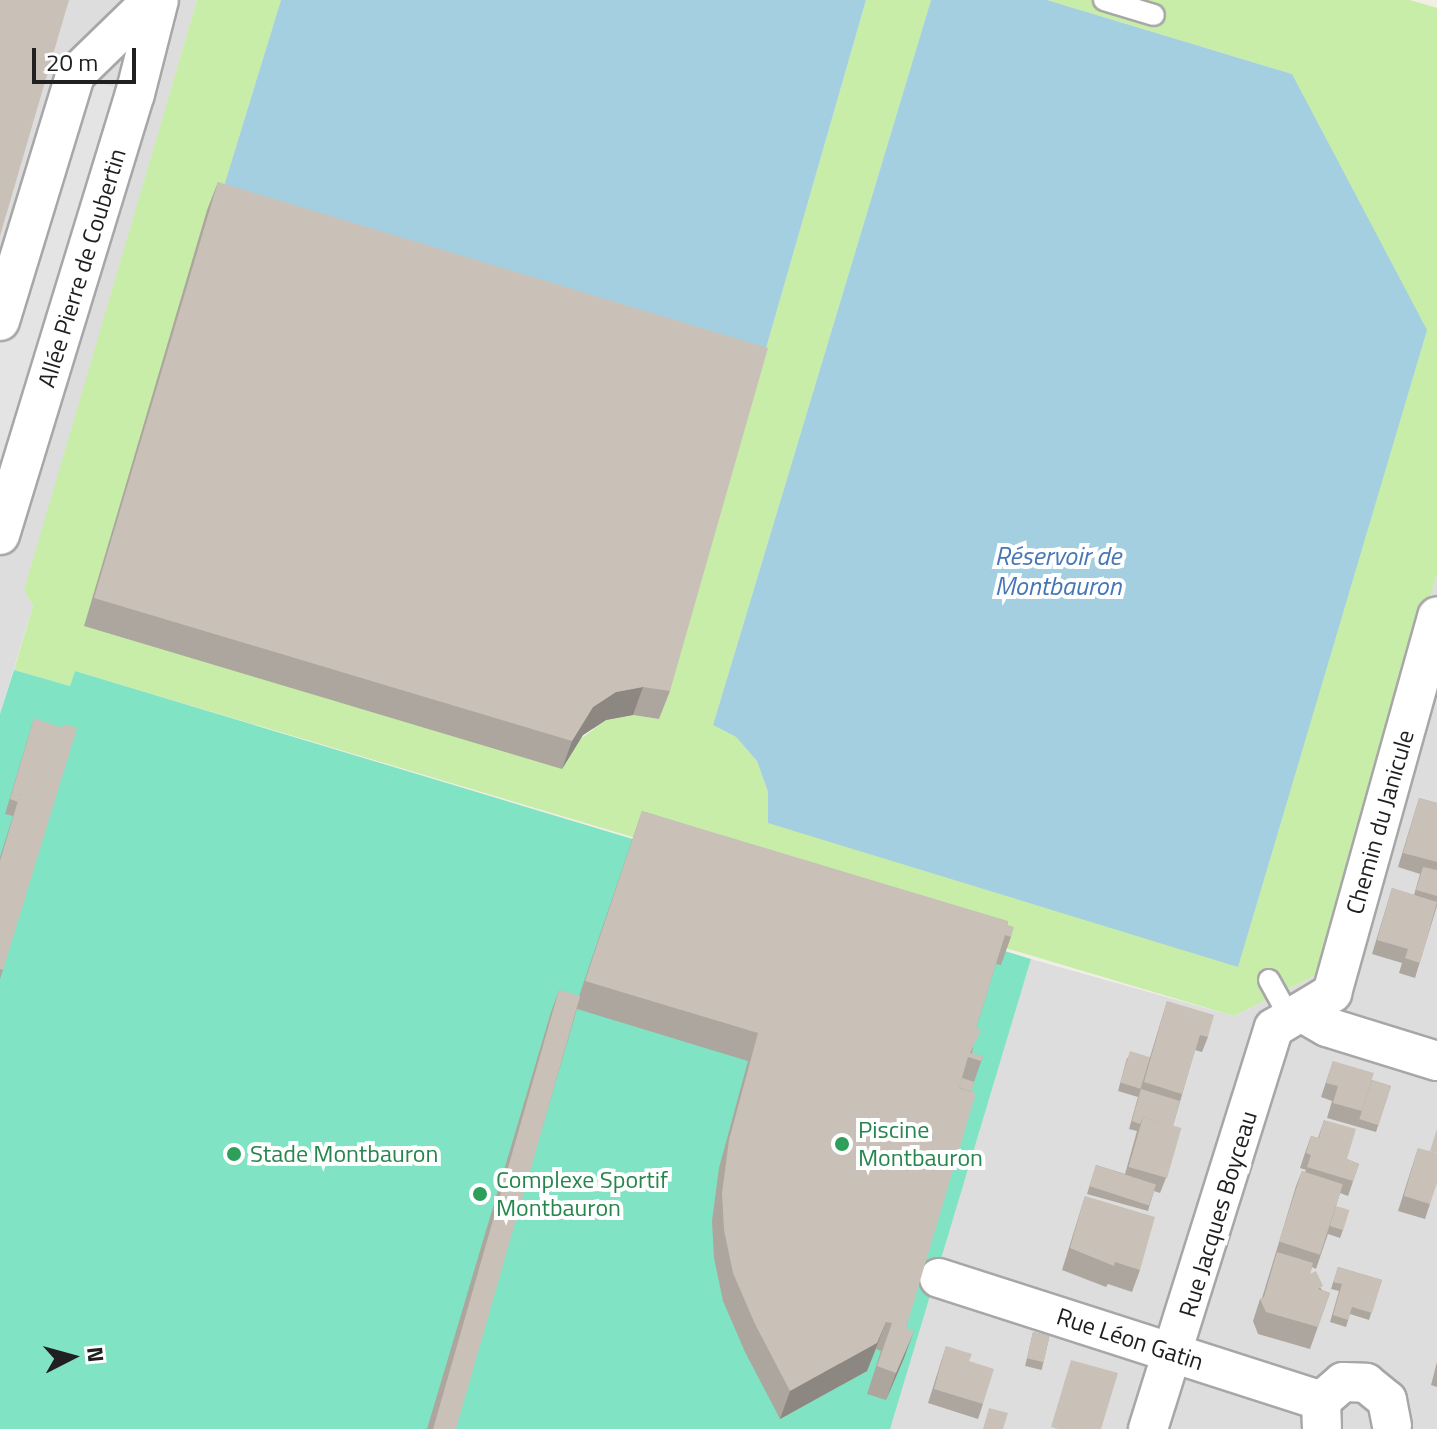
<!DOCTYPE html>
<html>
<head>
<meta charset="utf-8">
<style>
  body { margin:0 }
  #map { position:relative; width:1437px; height:1429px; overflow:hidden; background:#f1eee6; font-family:"Titillium Web",sans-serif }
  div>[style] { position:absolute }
  .residential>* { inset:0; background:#dedddd }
  .grass>* { inset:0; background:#c7eda9 }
  .pitch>* { inset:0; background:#80e3c3 }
  .parking>* { inset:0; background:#e4e4e4 }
  .water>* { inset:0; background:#a4cfe0 }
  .roads { filter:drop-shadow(2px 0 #a7a7a7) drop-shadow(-2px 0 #a7a7a7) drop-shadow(0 2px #a7a7a7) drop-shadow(0 -2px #a7a7a7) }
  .lane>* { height:20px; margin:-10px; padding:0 10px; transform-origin:10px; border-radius:10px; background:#fff }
  .street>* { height:38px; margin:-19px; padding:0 19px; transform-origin:19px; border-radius:19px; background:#fff }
  .wall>* { inset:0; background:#ada69e; transform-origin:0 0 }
  .shaded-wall>* { inset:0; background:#8d8781 }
  .building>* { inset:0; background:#c9c1b8; transform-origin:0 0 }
  .dots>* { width:22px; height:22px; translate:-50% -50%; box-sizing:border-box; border:4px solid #fff; border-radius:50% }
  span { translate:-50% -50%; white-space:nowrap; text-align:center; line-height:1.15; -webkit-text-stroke:8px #fff; paint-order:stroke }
  .street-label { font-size:24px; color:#202020 }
  .leisure-label { font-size:24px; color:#27864d }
  .left { translate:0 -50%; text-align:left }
  .water-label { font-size:26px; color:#4677b5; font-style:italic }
  .north { position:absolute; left:32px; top:1317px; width:80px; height:80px; -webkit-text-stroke:6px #fff; paint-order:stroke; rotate:84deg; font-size:22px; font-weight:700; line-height:32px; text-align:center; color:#202020 }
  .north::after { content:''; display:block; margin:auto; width:28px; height:36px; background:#202020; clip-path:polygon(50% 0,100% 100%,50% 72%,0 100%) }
  .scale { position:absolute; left:32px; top:48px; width:104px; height:36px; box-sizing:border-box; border:4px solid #202020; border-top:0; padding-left:10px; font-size:24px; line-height:28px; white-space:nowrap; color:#202020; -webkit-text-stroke:6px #fff; paint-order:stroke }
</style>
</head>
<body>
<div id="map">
  <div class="residential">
    <i style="clip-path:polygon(32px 0,197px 0,25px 590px,33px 606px,0 714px,0 233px)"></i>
    <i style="clip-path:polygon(1437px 573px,1437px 1429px,888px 1429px,1031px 959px,1234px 1016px,1320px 973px)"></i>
  </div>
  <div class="grass">
    <i style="clip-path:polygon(197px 0,281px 0,216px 212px,208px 210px,575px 743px,606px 720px,633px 715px,659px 719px,866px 0,931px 0,713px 725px,736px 737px,757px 761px,768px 792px,1292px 74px,1047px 0,1410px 0,1437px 8px,1437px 573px,1320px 973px,1234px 1016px,75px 671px,70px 686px,14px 670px,33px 606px,24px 590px)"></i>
  </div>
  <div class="pitch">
    <i style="clip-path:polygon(14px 670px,70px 686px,75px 671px,1031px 959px,890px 1429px,0 1429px,0 714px)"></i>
  </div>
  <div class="parking">
    <i style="clip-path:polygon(75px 75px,135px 94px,0 535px,0 321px)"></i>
  </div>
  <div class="water">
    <i style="clip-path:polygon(281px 0,866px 0,758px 376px,216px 212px)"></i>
    <i style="clip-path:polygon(931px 0,1047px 0,1292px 74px,1427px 330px,1238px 967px,768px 823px,768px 792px,757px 761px,736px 737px,713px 725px)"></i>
  </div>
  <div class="roads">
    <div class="lane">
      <i style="left:1104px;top:0;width:52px;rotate:16.7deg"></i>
      <i style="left:1269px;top:980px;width:43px;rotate:61.1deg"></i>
    </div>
    <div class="street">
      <i style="left:0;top:321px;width:257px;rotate:-73deg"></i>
      <i style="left:75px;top:75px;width:107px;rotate:-44.2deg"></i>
      <i style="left:0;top:535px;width:461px;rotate:-73deg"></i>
      <i style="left:135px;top:94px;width:97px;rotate:-75.7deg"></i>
      <i style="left:1301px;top:1012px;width:30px;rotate:30deg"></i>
      <i style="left:1327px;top:1027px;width:115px;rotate:17.2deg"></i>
      <i style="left:939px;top:1278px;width:401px;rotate:17.8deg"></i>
      <i style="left:1321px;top:1401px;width:28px;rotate:88deg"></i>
      <i style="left:1321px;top:1401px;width:29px;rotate:-41deg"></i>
      <i style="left:1343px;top:1382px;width:23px;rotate:2deg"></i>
      <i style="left:1366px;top:1383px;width:27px;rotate:39deg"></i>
      <i style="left:1387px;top:1400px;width:26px;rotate:79deg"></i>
      <i style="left:1148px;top:1429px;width:420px;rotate:-72.6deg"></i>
      <i style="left:1274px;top:1028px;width:68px;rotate:-31.1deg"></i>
      <i style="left:1332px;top:993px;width:391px;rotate:-74.4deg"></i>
    </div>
  </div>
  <div class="wall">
    <i style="clip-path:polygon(218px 182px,670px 691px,659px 719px,633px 715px,606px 720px,583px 735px,562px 769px,84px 626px,207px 210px)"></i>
    <i style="clip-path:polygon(34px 718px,3px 970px,0 979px,0 857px,13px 816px,5px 814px)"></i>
    <i style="clip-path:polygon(1419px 798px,1437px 803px,1437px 906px,1415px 978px,1399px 973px,1402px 963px,1372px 954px,1392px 888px,1414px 895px,1420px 874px,1398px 867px)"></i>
    <i style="clip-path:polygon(642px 811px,1008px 925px,1011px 937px,1001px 965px,996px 964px,976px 1028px,972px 1054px,983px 1056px,974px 1082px,906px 1328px,904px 1358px,886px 1400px,867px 1394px,881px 1351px,876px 1349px,867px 1371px,780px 1419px,745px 1352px,723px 1301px,714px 1258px,712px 1221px,719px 1168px,748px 1061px,577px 1009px,454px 1429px,427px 1429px,551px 1012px,559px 990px,579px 996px)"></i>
    <i style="clip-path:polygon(1167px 1001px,1208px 1037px,1202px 1052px,1195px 1050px,1173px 1126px,1166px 1178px,1160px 1193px,1154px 1191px,1148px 1211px,1087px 1194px,1096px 1165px,1125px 1174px,1137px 1131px,1129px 1129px,1138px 1097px,1118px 1091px,1127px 1058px,1150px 1057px)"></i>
    <i style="clip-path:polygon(1333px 1061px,1372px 1080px,1391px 1086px,1376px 1132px,1327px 1118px,1332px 1101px,1321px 1097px)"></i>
    <i style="clip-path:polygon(1324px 1120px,1347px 1159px,1359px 1164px,1348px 1196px,1340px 1193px,1336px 1206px,1343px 1230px,1340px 1238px,1328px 1234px,1316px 1269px,1312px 1267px,1310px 1274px,1322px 1290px,1330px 1293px,1310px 1349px,1258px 1334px,1253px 1321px,1260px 1299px,1262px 1298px,1296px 1186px,1302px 1171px,1305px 1172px,1306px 1170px,1300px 1168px,1306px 1150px,1311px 1136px,1318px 1138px)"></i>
    <i style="clip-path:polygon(1418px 1148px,1430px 1204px,1425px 1219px,1398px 1211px)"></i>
    <i style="clip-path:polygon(1085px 1196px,1140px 1270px,1132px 1292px,1108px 1284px,1106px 1287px,1062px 1270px)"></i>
    <i style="clip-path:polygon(1338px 1267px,1382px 1280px,1369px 1320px,1350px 1314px,1346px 1327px,1330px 1322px,1339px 1291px,1331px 1289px)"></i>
    <i style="left:1033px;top:1332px;width:17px;height:35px;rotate:13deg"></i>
    <i style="clip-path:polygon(946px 1346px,969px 1361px,983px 1404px,978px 1419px,928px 1403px)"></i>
    <i style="clip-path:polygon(1437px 1362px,1437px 1387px,1431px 1385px)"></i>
  </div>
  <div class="shaded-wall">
    <i style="clip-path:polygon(643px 687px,633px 715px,606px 720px,583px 735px,562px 769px,572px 741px,593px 707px,616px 692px)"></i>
    <i style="clip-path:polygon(886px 1322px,867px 1371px,780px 1419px,790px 1391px)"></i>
    <i style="clip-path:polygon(914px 1331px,904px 1358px,886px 1400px,896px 1373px)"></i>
  </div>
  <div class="building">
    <i style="clip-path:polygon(0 0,69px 0,0 236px)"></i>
    <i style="clip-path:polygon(218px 182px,768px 348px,670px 691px,643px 687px,616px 692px,593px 707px,572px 741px,94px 598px)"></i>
    <i style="clip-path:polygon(34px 718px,62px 728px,40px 800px,20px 794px,18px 802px,10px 799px)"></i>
    <i style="clip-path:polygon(63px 724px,77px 728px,3px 970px,0 969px,0 861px,20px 794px,40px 800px)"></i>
    <i style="clip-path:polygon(1419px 798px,1437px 803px,1437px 862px,1403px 853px)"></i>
    <i style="clip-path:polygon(642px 811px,1008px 921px,1008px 925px,1014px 927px,1011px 937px,1005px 935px,976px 1028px,981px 1030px,970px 1053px,983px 1056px,981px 1061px,968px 1057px,959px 1088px,976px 1093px,906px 1328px,914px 1331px,896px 1373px,877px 1366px,892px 1323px,886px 1322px,877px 1343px,790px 1391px,755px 1324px,733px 1273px,724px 1230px,722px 1193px,729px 1140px,758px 1033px,585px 981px)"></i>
    <i style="clip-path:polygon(1423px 867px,1437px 870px,1437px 896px,1416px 890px)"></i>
    <i style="clip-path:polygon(1392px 888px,1437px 902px,1420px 963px,1405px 958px,1408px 949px,1377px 940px)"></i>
    <i style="left:559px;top:990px;width:22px;height:458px;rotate:16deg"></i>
    <i style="clip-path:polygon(1167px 1001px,1214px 1015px,1208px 1037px,1200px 1035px,1182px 1094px,1144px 1082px)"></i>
    <i style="left:1130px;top:1051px;width:21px;height:33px;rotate:17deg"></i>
    <i style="clip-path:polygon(1333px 1061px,1374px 1073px,1362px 1111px,1333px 1103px,1338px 1086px,1326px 1083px)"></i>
    <i style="left:962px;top:1078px;width:13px;height:10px;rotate:18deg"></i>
    <i style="left:1372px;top:1080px;width:20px;height:41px;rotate:18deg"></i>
    <i style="clip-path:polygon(1141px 1089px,1180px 1101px,1173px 1126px,1143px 1117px,1140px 1124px,1132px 1121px)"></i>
    <i style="left:1143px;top:1117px;width:40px;height:52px;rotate:16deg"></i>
    <i style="clip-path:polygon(1324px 1120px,1356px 1129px,1347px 1159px,1359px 1164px,1353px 1181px,1307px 1167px,1311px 1155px,1306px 1153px,1311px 1136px,1319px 1138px)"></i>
    <i style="clip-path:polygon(1437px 1129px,1437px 1153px,1430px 1151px)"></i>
    <i style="clip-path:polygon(1418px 1148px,1437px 1153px,1437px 1183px,1430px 1204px,1404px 1196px)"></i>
    <i style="left:1096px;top:1165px;width:63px;height:22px;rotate:18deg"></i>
    <i style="left:1302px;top:1171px;width:43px;height:74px;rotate:18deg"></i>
    <i style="clip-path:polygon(1085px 1196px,1155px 1217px,1140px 1270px,1115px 1262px,1114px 1266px,1070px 1248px)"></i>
    <i style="left:1336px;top:1206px;width:14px;height:21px;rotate:17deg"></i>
    <i style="clip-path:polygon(1277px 1252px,1313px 1263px,1310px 1274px,1316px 1271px,1323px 1286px,1318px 1289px,1330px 1293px,1318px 1327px,1266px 1312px,1260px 1299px,1264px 1297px)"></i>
    <i style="clip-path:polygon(1338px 1267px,1382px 1280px,1372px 1313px,1352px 1307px,1348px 1320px,1333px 1315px,1342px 1284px,1333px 1282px)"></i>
    <i style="left:1033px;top:1332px;width:17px;height:27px;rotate:13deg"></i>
    <i style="clip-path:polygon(946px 1346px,972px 1354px,969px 1361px,994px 1369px,983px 1404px,934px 1389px)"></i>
    <i style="clip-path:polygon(1071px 1360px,1118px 1373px,1101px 1429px,1058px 1429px,1051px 1427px)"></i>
    <i style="clip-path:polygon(989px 1408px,1008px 1413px,1003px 1429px,983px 1429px)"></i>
  </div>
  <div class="dots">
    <i style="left:842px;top:1144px;background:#2e9e5b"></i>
    <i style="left:234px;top:1154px;background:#2e9e5b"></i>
    <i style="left:480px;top:1194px;background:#2e9e5b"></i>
  </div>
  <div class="street-label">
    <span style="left:82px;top:268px;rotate:-73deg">Allée Pierre de Coubertin</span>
    <span style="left:1380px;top:822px;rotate:-74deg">Chemin du Janicule</span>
    <span style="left:1218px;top:1214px;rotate:-73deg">Rue Jacques Boyceau</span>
    <span style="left:1130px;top:1339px;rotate:18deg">Rue Léon Gatin</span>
  </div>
  <div class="leisure-label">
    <span class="left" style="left:858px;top:1144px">Piscine<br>Montbauron</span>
    <span class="left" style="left:250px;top:1154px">Stade Montbauron</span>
    <span class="left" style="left:496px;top:1194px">Complexe Sportif<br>Montbauron</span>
  </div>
  <div class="water-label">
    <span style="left:1058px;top:571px">Réservoir de<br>Montbauron</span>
  </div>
  <div class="north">N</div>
  <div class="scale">20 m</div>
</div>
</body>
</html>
